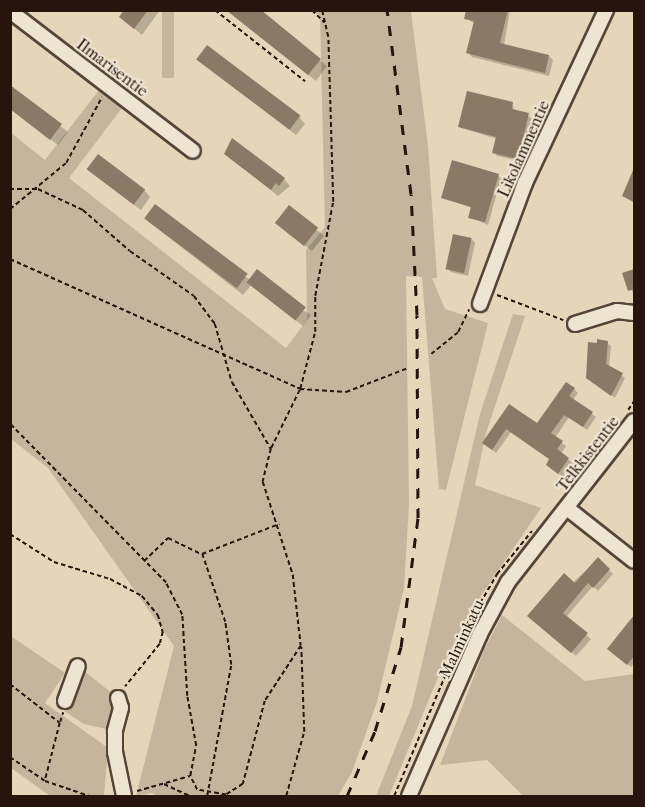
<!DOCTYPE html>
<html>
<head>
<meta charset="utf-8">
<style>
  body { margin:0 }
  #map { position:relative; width:645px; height:807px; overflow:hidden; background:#e5d6ba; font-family:"IM FELL French Canon",serif }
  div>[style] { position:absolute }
  .green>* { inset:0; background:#c5b59d; transform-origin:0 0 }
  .shadow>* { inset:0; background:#0003 }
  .building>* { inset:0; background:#8a7967; transform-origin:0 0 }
  .path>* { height:1.5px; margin-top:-0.75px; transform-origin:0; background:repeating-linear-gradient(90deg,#27140d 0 4.5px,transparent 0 7.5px) }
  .roads { filter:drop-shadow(2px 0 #564438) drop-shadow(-2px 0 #564438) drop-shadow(0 2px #564438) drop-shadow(0 -2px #564438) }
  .minor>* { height:14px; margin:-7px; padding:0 7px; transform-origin:7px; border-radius:7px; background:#eee4d2 }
  .rail>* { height:3px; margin-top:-1.5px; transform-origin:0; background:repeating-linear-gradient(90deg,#27140d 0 10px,transparent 0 20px) }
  span { translate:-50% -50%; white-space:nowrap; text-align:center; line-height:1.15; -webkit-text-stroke:4.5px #eee4d2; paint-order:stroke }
  .street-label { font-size:16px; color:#27140d }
  .frame { position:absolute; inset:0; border:12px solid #27140d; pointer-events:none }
</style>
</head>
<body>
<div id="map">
  <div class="green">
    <i style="left:162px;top:11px;width:12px;height:67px"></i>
    <i style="clip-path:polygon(313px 11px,411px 11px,428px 146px,437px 278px,432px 278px,445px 309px,488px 323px,446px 490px,439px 489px,422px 277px,406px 276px,409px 505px,404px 588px,377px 702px,352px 772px,338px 796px,157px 796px,152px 793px,136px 796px,174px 646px,48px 468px,11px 439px,11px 133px,45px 160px,99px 90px,122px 108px,69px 178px,286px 348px,307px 320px,306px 250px,325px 227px,320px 16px)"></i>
    <i style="clip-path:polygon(513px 314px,525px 316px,486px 433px,475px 485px,541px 508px,472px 609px,444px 663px,389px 796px,376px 796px,412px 706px,480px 414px)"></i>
    <i style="clip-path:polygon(502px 615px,585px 681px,634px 674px,634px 796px,523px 796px,487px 760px,440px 765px,484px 650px)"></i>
    <i style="clip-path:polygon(11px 636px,65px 673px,45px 703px,108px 748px,104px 796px,50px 796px,11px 768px)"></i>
    <i style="clip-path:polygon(78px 666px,118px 698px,115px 731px,84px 724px,64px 711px,72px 700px)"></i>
  </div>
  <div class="shadow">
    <i style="clip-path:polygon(126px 10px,160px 10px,142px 35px,121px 17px)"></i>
    <i style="clip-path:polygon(226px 10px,258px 10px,327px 66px,316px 81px)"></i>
    <i style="clip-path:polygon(468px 10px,510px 10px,504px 45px,549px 56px,553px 60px,549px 76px,472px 57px,468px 53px,475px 24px,466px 18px)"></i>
    <i style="clip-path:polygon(205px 65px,299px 117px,305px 124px,296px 135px)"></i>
    <i style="clip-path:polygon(10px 87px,68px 132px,58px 145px,10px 109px)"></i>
    <i style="clip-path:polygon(512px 104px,515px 111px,532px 118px,521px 161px,497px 156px,494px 152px,497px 139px,459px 127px)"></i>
    <i style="clip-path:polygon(226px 154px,284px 179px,290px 186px,278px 196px)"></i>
    <i style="clip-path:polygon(634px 171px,634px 203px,623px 196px)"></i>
    <i style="clip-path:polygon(498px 175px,501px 179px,488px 225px,469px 217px,472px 208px,442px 197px)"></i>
    <i style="clip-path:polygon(96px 176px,144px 190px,150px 197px,141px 210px)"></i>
    <i style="clip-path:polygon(155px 206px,250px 280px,311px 315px,303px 326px,251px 285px,243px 295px,153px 225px)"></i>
    <i style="clip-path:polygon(289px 207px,324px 236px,312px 251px,284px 230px)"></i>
    <i style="clip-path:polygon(472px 239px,475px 243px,468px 276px,451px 272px,448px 269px)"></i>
    <i style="clip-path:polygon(634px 270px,634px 293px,633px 293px,623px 274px)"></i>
    <i style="clip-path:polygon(607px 343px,611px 346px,609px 367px,625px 378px,615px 398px,591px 381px)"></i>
    <i style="clip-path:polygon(574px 389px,578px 393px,573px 400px,596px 417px,587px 430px,569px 417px,555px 438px,566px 446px,561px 454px,573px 463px,563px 477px,552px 469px,551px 460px,511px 432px,496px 453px,484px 443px,509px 406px,537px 425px)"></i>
    <i style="clip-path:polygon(598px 559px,613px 574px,598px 591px,593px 586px,566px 617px,591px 639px,576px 656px,533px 620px)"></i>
    <i style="clip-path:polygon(634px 617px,634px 663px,631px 667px,609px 649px)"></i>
  </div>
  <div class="building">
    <i style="clip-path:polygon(124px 10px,148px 10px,134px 29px,119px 17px)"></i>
    <i style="clip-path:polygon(226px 10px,261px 10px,321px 59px,308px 75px)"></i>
    <i style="clip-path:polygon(466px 10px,508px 10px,500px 43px,549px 55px,545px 73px,466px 53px,474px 21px,464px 19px)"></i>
    <i style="left:207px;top:45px;width:117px;height:18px;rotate:37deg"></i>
    <i style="clip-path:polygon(10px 85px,62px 124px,50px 140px,10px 109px)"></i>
    <i style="clip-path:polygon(467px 91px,513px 102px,512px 109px,529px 113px,518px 159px,492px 153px,496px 137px,458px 127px)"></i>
    <i style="clip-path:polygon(232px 138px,285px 178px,279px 186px,276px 183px,271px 190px,224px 154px)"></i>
    <i style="left:98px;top:154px;width:59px;height:19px;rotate:37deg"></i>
    <i style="clip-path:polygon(452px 160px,499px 174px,485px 222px,468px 218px,471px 207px,441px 198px)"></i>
    <i style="clip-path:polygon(634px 168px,634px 202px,622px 196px)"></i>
    <i style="left:155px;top:204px;width:116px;height:18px;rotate:37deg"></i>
    <i style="left:289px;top:205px;width:37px;height:23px;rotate:38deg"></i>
    <i style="left:453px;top:234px;width:19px;height:36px;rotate:12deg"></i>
    <i style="left:257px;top:269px;width:62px;height:17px;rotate:38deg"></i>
    <i style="clip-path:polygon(634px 269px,634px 289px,628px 291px,622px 273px)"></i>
    <i style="clip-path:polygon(597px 339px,608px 341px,606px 364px,623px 373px,611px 396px,586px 378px,588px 342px,597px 343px)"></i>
    <i style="clip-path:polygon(566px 382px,575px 388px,569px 396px,593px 412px,583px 427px,564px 415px,551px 433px,563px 441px,557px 449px,569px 458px,558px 474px,546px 465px,549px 459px,506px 429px,492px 450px,482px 443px,509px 404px,537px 423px)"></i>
    <i style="clip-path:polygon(598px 557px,610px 569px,593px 588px,588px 583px,563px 613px,588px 633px,571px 653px,527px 616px,564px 573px,575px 583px)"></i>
    <i style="clip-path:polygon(634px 615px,634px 656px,627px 665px,607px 649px)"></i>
  </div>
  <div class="path">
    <i style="left:215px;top:10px;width:115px;rotate:38.3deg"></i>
    <i style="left:312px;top:10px;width:18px;rotate:45deg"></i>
    <i style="left:10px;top:189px;width:28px"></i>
    <i style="left:38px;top:189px;width:50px;rotate:25deg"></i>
    <i style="left:83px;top:210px;width:62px;rotate:41.1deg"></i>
    <i style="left:130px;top:251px;width:78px;rotate:35.1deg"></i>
    <i style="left:194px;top:296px;width:35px;rotate:53deg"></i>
    <i style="left:215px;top:324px;width:60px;rotate:73.7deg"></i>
    <i style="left:232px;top:382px;width:78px;rotate:59.8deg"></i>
    <i style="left:271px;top:449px;width:34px;rotate:104deg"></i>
    <i style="left:263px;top:482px;width:98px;rotate:72.1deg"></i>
    <i style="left:293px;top:575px;width:71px;rotate:83.6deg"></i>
    <i style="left:301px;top:646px;width:66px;rotate:123.2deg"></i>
    <i style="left:265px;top:701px;width:86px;rotate:104.8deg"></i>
    <i style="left:243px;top:784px;width:20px;rotate:147deg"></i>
    <i style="left:226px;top:795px;width:29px;rotate:-170deg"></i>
    <i style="left:197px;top:790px;width:16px;rotate:-117deg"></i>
    <i style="left:190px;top:776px;width:31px;rotate:-79deg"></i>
    <i style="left:196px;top:746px;width:51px;rotate:-100.2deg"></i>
    <i style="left:187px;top:696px;width:81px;rotate:-93.5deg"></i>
    <i style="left:182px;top:615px;width:36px;rotate:-117deg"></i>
    <i style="left:166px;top:583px;width:223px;rotate:-134.5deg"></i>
    <i style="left:10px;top:209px;width:72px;rotate:-39.4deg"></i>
    <i style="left:66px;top:163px;width:75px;rotate:-61.4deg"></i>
    <i style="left:10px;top:259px;width:318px;rotate:24.1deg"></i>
    <i style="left:300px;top:389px;width:46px;rotate:3.7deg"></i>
    <i style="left:346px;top:392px;width:66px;rotate:-21.2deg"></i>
    <i style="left:497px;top:295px;width:71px;rotate:20.7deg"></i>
    <i style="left:431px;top:354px;width:35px;rotate:-39deg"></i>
    <i style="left:458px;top:332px;width:25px;rotate:-64deg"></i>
    <i style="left:628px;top:410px;width:11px;rotate:-56deg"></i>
    <i style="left:271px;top:448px;width:66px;rotate:-63.8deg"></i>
    <i style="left:300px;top:389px;width:59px;rotate:-75.3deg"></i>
    <i style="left:315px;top:332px;width:36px;rotate:-90deg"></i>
    <i style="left:315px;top:296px;width:96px;rotate:-79.2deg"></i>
    <i style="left:333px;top:202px;width:165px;rotate:-91.7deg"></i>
    <i style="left:328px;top:37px;width:28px;rotate:-103deg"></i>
    <i style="left:10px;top:534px;width:52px;rotate:32.5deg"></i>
    <i style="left:54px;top:562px;width:59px;rotate:16.9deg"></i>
    <i style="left:110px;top:579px;width:36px;rotate:28deg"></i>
    <i style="left:142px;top:596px;width:25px;rotate:50deg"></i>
    <i style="left:158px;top:615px;width:18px;rotate:74deg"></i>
    <i style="left:163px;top:632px;width:12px;rotate:104deg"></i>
    <i style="left:160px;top:644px;width:55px;rotate:129.1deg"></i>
    <i style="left:144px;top:561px;width:33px;rotate:-44deg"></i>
    <i style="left:168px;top:538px;width:37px;rotate:26deg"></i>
    <i style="left:10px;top:684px;width:63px;rotate:38deg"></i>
    <i style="left:60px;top:723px;width:60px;rotate:104.5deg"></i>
    <i style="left:60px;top:722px;width:10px;rotate:-73deg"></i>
    <i style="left:10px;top:757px;width:42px;rotate:34.4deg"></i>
    <i style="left:45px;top:781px;width:46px;rotate:18.8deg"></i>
    <i style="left:164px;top:784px;width:29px;rotate:25deg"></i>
    <i style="left:137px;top:791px;width:55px;rotate:-15.8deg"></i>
    <i style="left:207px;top:796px;width:133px;rotate:-79.6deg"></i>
    <i style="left:231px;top:665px;width:43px;rotate:-97.9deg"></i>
    <i style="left:225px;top:622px;width:72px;rotate:-108.7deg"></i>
    <i style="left:202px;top:554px;width:83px;rotate:-21.3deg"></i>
    <i style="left:286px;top:796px;width:66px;rotate:-74.3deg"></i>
    <i style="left:304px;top:732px;width:85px;rotate:-92deg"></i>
    <i style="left:394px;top:796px;width:181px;rotate:-67deg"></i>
    <i style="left:465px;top:629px;width:64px;rotate:-59.8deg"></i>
    <i style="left:497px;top:574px;width:55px;rotate:-50.9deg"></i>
  </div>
  <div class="roads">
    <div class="minor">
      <i style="left:10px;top:11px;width:230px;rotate:37.4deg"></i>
      <i style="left:480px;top:304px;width:129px;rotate:-69.6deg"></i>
      <i style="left:525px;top:183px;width:191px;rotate:-64.9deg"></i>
      <i style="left:575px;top:324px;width:44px;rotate:-17.2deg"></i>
      <i style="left:617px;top:311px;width:17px;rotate:7deg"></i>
      <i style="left:567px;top:508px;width:85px;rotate:38.3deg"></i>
      <i style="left:118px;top:698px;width:10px;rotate:73deg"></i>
      <i style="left:121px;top:708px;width:24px;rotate:105deg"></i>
      <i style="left:115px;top:731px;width:21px;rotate:90deg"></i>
      <i style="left:115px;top:752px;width:45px;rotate:78.4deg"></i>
      <i style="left:65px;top:701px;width:37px;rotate:-70deg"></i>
      <i style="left:409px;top:796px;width:177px;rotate:-66.3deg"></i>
      <i style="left:480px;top:634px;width:59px;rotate:-61.7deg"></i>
      <i style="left:508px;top:582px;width:204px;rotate:-52deg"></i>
    </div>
  </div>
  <div class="rail">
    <i style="left:347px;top:796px;width:71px;rotate:-66.7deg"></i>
    <i style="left:375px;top:731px;width:88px;rotate:-72.8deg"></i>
    <i style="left:401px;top:647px;width:130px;rotate:-82.5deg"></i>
    <i style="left:418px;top:518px;width:203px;rotate:-90.3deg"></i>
    <i style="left:417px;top:315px;width:121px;rotate:-92.8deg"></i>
    <i style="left:411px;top:194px;width:186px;rotate:-97.4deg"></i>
  </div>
  <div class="street-label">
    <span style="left:112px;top:68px;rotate:37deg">Ilmarisentie</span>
    <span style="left:524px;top:149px;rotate:-66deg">Likolammentie</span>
    <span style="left:588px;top:454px;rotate:-52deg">Telkkistentie</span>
    <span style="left:462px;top:639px;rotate:-65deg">Malminkatu</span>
  </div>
  <div class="frame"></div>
</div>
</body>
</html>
